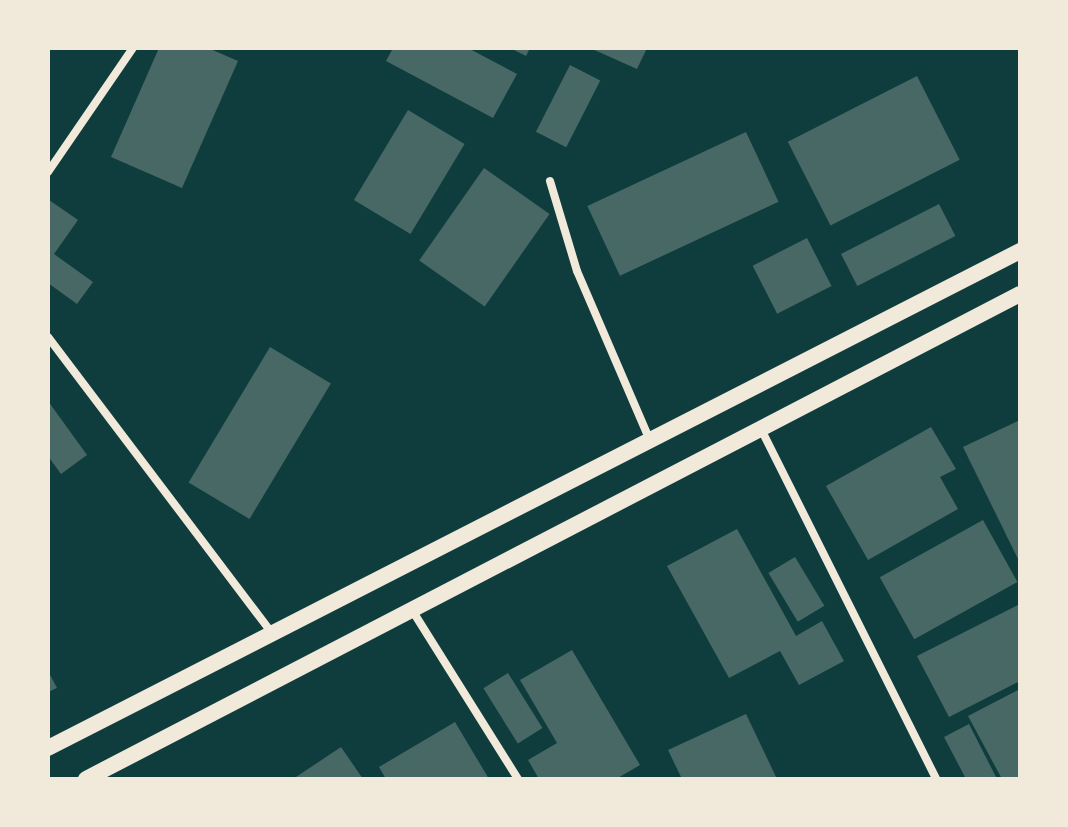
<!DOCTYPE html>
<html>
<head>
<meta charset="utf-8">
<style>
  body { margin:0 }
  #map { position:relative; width:1068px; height:827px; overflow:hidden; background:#0f3d3e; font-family:"IBM Plex Sans",sans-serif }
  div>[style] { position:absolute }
  .building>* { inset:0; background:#486865; transform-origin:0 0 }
  .minor>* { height:8px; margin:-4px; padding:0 4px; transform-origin:4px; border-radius:4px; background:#f1e9da }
  .secondary>* { height:16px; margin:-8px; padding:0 8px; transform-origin:8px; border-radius:8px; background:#f1e9da }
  span { translate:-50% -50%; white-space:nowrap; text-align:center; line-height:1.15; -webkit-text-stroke:7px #f1e9da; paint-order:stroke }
  .frame { position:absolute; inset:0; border:50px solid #f1e9da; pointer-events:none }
</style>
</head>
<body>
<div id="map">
  <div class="building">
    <i style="clip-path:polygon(159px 48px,208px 48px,238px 61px,182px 188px,111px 157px)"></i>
    <i style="clip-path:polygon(393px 48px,468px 48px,517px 74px,493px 118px,386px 61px)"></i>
    <i style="clip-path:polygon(510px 48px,530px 48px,526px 56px)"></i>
    <i style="clip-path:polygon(590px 48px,647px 48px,637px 69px)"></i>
    <i style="left:570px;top:65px;width:34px;height:75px;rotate:27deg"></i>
    <i style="left:917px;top:76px;width:94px;height:145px;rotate:63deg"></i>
    <i style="left:408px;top:110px;width:66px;height:105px;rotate:31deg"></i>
    <i style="left:746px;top:132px;width:77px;height:175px;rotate:65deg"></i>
    <i style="left:484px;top:168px;width:80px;height:113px;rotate:35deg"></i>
    <i style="clip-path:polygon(49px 200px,78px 220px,54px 254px,93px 282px,77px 304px,48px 283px)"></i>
    <i style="left:939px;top:204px;width:36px;height:110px;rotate:63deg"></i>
    <i style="left:807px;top:238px;width:54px;height:61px;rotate:63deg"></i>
    <i style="left:270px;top:347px;width:71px;height:158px;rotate:31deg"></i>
    <i style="clip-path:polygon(48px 401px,87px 455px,61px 474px,48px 456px)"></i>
    <i style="clip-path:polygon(1020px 420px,1020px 563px,963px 447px)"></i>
    <i style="clip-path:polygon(931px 427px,956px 469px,940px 477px,958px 509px,868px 560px,826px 486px)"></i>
    <i style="left:983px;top:520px;width:71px;height:118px;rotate:61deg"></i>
    <i style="clip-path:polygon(737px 529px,796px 636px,822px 621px,844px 661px,799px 685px,780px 651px,729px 678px,667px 566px)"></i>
    <i style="left:795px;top:557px;width:57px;height:31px;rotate:59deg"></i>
    <i style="clip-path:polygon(1020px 604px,1020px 681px,949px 717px,917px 656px)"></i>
    <i style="clip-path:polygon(572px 650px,640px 765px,616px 779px,539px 779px,528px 760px,557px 743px,520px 680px)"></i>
    <i style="clip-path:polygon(48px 671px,57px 688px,48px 692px)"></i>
    <i style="left:508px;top:673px;width:65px;height:29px;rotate:58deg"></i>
    <i style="clip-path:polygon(1020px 689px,1020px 779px,1002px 779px,968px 716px)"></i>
    <i style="clip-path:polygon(746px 714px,777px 779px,682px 779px,668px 750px)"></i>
    <i style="clip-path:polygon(455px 722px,489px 779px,386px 779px,379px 767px)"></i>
    <i style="clip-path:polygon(969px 724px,997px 779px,966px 779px,944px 737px)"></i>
    <i style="clip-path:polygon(341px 747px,363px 779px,293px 779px)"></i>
  </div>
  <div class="minor">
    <i style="left:48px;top:172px;width:150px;rotate:-55.6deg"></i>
    <i style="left:550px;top:181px;width:94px;rotate:73.3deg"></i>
    <i style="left:577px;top:271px;width:180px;rotate:66.7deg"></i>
    <i style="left:48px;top:337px;width:366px;rotate:52.9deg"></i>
    <i style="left:761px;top:429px;width:391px;rotate:63.4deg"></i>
    <i style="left:412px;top:610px;width:199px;rotate:57.9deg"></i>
  </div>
  <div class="secondary">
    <i style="left:48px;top:748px;width:1092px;rotate:-27.08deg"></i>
    <i style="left:86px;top:779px;width:1052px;rotate:-27.44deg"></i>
  </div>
  <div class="frame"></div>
</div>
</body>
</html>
